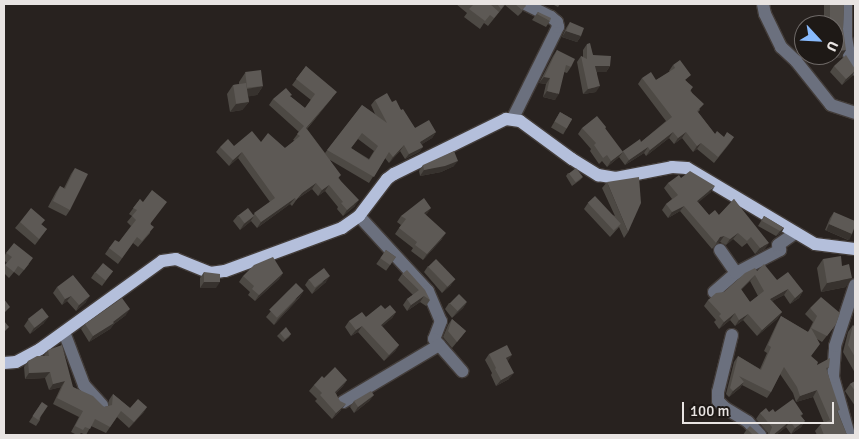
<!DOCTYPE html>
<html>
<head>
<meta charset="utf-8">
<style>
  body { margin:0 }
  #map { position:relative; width:859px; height:439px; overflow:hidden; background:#28221f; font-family:Signika,sans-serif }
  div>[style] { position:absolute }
  .roads { filter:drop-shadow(1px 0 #433d3a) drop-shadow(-1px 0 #433d3a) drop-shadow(0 1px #433d3a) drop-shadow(0 -1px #433d3a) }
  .minor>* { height:12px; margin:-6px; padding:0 6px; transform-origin:6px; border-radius:6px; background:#6b707e }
  .major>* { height:12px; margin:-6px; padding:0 6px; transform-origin:6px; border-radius:6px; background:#b4bfdb }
  .wall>* { inset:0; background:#4d4944; transform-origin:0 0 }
  .shaded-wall>* { inset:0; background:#37322e; transform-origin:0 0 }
  .building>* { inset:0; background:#5d5955; transform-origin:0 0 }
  span { translate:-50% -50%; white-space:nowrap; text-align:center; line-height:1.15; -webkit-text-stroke:4px #1e1916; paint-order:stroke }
  .frame { position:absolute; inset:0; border:5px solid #e8e4e2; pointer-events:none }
  .north { position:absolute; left:794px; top:15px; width:50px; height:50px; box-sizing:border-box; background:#1e1916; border:1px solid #6f6a68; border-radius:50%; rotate:115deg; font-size:14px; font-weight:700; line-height:20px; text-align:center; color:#e8e4e2 }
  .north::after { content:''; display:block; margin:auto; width:18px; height:22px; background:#88bafc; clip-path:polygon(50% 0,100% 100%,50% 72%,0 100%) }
  .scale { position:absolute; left:682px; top:402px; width:152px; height:22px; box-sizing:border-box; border:2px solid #e8e4e2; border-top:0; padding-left:6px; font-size:15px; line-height:18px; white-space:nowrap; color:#e8e4e2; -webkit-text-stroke:4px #1e1916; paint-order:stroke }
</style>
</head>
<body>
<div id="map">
  <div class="roads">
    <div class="minor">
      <i style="left:763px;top:4px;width:10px;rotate:79deg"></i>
      <i style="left:765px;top:14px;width:37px;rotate:64deg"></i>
      <i style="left:781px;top:47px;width:21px;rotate:43deg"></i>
      <i style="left:796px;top:61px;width:56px;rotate:51.5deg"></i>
      <i style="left:831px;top:105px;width:25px;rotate:18deg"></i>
      <i style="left:846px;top:4px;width:33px;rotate:90deg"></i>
      <i style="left:846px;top:37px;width:17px;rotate:80deg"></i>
      <i style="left:849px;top:54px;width:16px;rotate:68deg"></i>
      <i style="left:513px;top:118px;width:102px;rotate:-63.7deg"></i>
      <i style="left:558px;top:27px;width:5px;rotate:-101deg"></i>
      <i style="left:557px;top:22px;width:8px;rotate:-140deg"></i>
      <i style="left:551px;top:17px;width:29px;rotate:-153deg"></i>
      <i style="left:359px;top:216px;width:102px;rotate:47.4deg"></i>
      <i style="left:428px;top:291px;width:33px;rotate:67deg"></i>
      <i style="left:441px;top:321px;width:19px;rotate:111deg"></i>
      <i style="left:434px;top:339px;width:43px;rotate:48.8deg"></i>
      <i style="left:720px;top:250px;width:28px;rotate:55deg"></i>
      <i style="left:714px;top:292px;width:29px;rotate:-41deg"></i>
      <i style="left:736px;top:273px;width:50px;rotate:-27.6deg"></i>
      <i style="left:780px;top:250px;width:5px;rotate:-112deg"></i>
      <i style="left:778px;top:245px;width:21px;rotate:-35deg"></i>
      <i style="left:64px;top:332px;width:57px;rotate:69.3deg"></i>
      <i style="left:84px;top:385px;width:27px;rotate:48deg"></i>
      <i style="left:732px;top:335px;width:59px;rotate:103.8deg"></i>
      <i style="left:718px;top:392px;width:9px;rotate:90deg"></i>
      <i style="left:718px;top:401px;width:10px;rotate:45deg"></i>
      <i style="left:725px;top:408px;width:27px;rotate:31deg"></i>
      <i style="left:748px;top:422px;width:18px;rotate:47deg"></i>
      <i style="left:343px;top:402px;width:112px;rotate:-30.7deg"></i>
      <i style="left:849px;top:435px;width:60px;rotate:-105.4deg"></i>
      <i style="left:833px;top:377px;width:31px;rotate:-86deg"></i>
      <i style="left:835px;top:346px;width:64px;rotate:-71.8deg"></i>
    </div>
    <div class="major">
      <i style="left:4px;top:363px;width:12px;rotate:-5deg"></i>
      <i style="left:16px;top:362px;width:27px;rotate:-28deg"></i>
      <i style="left:40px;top:349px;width:150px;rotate:-35.8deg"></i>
      <i style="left:162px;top:261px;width:14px;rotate:-8deg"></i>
      <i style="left:176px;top:259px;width:37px;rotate:22deg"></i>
      <i style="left:210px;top:273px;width:15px;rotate:-8deg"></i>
      <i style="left:225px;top:271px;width:125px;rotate:-20.2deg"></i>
      <i style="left:342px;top:228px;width:21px;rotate:-35deg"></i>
      <i style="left:359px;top:216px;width:46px;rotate:-52.9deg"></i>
      <i style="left:387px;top:179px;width:9px;rotate:-36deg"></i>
      <i style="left:394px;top:174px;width:125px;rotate:-26.2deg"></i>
      <i style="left:506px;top:119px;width:14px;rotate:8deg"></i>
      <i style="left:520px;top:121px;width:64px;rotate:36.2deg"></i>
      <i style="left:572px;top:159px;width:31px;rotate:32deg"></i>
      <i style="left:598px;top:175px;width:18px;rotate:9deg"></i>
      <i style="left:616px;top:178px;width:57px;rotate:-11.1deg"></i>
      <i style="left:672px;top:167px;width:15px;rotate:4deg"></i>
      <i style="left:687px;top:168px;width:149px;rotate:30.7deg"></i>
      <i style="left:815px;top:244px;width:40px;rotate:7.1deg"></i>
    </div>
  </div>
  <div class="wall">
    <i style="clip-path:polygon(456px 4px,525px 4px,522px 12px,518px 16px,505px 5px,488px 26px,484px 23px,480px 29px,464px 17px,467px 13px)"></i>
    <i style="clip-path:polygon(552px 4px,560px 4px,558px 7px)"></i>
    <i style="clip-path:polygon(824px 4px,844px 4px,843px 29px,841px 58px,825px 58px,825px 55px,834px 55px,834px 25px,824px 25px)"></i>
    <i style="clip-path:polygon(538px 12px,550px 21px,546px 27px,532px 20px)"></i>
    <i style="clip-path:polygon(570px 22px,581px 36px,577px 42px,562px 37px,566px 28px)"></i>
    <i style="clip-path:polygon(587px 44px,593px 55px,610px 66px,606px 72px,597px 72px,596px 92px,583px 94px,577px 62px,581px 56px,583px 57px,583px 50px)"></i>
    <i style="clip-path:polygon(557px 50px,571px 67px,567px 73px,564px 72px,555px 100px,543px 97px,546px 84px,539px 83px,553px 56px)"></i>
    <i style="clip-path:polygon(673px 65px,687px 82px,700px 110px,698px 112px,715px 134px,724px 137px,734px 137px,730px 143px,714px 163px,697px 149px,693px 152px,682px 138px,674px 144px,669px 138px,646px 156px,644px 153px,625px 165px,619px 157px,607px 167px,602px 161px,599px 164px,590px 151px,591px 149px,578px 134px,582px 128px,606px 127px,605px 129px,622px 152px,623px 151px,641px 142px,666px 121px,638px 84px,642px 78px,656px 80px,670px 72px,669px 71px)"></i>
    <i style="clip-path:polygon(evenodd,306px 66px,332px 98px,307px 129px,325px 153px,362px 105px,375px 114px,371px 105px,375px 100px,392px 102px,401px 110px,415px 128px,436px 132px,432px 138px,422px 144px,423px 147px,419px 152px,405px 159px,400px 151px,389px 163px,385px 158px,369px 183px,330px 160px,339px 178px,355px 206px,343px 216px,337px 209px,338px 207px,325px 191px,318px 196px,312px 189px,297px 199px,292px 206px,290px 204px,257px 228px,251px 221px,240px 230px,233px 221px,238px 215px,253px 215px,270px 202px,238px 158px,229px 166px,216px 152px,220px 147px,234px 146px,261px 142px,285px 148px,295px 141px,293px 140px,299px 132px,269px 105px,273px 99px,291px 97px,305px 108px,311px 100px,292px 85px,306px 66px,358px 139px,374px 151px,369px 159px,351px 148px,358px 139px)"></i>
    <i style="clip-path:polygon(834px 66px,855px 71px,852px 76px,842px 85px,830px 72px)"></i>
    <i style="clip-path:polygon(245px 73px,263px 86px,257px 95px,248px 96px,249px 102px,242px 110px,230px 112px,227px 94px,233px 85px,239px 84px,239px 82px)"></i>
    <i style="left:560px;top:112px;width:14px;height:18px;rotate:30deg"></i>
    <i style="clip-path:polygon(423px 165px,454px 166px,441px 172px,420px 176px,419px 171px)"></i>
    <i style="clip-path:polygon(75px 168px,70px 210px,66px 216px,48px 207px,56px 192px,60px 186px,64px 188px,71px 174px)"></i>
    <i style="clip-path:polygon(568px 173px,583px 177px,580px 180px,572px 186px,566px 176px)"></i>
    <i style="clip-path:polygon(681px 178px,711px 192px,698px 202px,709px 215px,719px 215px,734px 199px,765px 249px,755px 254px,747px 243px,742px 247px,733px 239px,726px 245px,720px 242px,717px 243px,712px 249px,680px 211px,668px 218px,662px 210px,666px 204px,672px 199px,664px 188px,668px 183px)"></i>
    <i style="clip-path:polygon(607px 182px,628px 232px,624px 238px,619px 227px,610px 237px,584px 209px,588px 203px,615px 216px,602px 188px)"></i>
    <i style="clip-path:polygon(140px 199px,151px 224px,150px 233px,138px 247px,133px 243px,118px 264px,105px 254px,109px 248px,119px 242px,131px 226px,127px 222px,132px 216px,129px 214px)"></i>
    <i style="clip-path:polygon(431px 208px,425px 215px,442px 239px,423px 260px,411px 251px,413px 248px,395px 234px,401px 225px,397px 222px,401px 216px)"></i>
    <i style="clip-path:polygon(834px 212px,852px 234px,848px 240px,825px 230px,830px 218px)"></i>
    <i style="clip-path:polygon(764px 216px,784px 228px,781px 233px,776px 236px,758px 226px)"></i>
    <i style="clip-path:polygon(45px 220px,41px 225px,47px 229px,35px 245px,15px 228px,20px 222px)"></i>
    <i style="left:386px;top:250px;width:12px;height:17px;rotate:35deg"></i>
    <i style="clip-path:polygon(6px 253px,29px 264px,19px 276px,14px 272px,9px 278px,4px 273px,4px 267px,7px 263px,4px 260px,4px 257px)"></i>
    <i style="clip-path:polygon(823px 259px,846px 287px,821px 292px,817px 268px)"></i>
    <i style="clip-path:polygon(428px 266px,451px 285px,442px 293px,424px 272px)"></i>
    <i style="clip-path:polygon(113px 271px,102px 286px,91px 278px,95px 272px)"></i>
    <i style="clip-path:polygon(evenodd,757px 271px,777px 280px,803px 291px,799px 298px,790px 304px,784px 295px,772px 301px,782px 312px,777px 319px,757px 336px,743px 320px,735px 326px,730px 320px,719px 329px,714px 322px,716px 320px,704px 306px,708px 300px,724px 292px,757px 271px,750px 281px,758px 296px,750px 302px,741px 290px,750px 281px)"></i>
    <i style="clip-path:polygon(204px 272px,216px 288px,200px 288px,200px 278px)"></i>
    <i style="clip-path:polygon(283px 273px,279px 279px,255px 301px,248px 295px,250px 292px,239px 282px,243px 276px)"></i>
    <i style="clip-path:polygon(402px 274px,430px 300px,426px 306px,420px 302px,407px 311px,403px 305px,407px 299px,413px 295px,398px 280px)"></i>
    <i style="clip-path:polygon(309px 279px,326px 282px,312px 294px,305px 285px)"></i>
    <i style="clip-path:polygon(57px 287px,86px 302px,76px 311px,67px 301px,62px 305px,53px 293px)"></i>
    <i style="clip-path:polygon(300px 297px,274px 325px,266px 317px,271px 311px)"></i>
    <i style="clip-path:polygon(467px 302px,463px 308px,452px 318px,445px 309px,449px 303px)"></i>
    <i style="clip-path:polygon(810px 308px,836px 324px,822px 342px,817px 339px,811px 356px,817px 365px,829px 367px,827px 370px,838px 412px,847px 435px,817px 435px,815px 431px,820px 425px,824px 423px,813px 397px,796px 402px,793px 393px,780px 374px,771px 392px,767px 398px,742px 385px,740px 388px,729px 397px,726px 394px,734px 362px,738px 356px,760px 369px,767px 353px,764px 351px,777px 323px,781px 316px,808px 332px,813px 322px,805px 314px)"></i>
    <i style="clip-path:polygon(385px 309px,396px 312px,392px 318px,382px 326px,399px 345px,395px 351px,384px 361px,358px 332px,351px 336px,345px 327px,349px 321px,366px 317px)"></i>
    <i style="clip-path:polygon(126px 315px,114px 324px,110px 329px,89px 342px,81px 329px,85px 324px)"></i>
    <i style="clip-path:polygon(452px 319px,466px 331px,452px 348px,443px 337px,448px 325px)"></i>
    <i style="clip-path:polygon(28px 320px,44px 323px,30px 334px,24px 326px)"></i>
    <i style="clip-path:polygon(853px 325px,855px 328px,855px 373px,843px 352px,848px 332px)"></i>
    <i style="clip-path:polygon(280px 333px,291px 334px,289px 337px,283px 342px,277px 336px)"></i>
    <i style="clip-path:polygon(48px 350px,73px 387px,104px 407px,108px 406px,109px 400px,113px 394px,130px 408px,147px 407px,143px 413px,129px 428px,117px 417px,106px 433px,91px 426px,86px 435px,81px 433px,79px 435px,77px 435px,71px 432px,79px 417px,53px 404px,61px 387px,49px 390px,45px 378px,25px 379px,24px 367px,28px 361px,44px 356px)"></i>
    <i style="clip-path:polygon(489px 354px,507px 361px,509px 379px,496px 386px,491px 375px,492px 373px,485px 360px)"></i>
    <i style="clip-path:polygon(324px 378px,347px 380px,343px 386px,336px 393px,341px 410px,332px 419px,315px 401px,317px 399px,309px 391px,314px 385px)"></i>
    <i style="clip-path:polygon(855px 381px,855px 406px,845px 391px,850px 384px)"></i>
    <i style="clip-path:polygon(374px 395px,369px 401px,354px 413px,350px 407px,354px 401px)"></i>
    <i style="clip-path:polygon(42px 402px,40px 420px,36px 426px,29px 422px)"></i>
    <i style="clip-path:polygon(775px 412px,803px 414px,801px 416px,805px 421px,801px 427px,791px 434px,786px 427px,776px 435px,767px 435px,768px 433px,756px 419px,760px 413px)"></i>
    <i style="clip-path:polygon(747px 429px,760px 435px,743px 435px)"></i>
  </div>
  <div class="shaded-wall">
    <i style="clip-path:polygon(566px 31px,581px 36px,577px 42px,562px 37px)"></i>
    <i style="clip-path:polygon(846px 50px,841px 58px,825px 58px,827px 55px,834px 55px,834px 51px)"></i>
    <i style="clip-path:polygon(595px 66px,610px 66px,606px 72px,591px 72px)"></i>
    <i style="clip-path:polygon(855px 71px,852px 76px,842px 85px,846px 79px)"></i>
    <i style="clip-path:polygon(544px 77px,550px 78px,546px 84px,539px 83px)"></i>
    <i style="clip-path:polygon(263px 86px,257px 95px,241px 98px,247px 89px)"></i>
    <i style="clip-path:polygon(600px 86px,596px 92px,583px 94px,588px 89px)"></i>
    <i style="clip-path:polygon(547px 91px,559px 94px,555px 100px,543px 97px)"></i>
    <i style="clip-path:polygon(337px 92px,302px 134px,306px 128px)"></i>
    <i style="clip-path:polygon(249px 102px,242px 110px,230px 112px,236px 104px)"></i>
    <i style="clip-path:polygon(436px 132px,432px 138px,416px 148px,420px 142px)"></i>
    <i style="clip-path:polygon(673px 132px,669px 138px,646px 156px,650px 150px)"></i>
    <i style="clip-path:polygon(686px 132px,682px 138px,674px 144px,678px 138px)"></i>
    <i style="clip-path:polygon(701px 143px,697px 149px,693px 152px,697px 146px)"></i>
    <i style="clip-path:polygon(404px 145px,400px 151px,389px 163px,393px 157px)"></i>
    <i style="clip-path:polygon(423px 147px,419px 152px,405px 159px,409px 154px)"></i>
    <i style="clip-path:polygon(648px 147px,644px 153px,625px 165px,629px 160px)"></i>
    <i style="clip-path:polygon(242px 152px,238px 158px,229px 166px,233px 160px)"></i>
    <i style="clip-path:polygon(623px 152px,618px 158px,607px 167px,611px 161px)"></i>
    <i style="clip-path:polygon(458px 161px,454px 166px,441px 172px,420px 176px,424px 170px)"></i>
    <i style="clip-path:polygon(316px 183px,312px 189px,297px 199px,302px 193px)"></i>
    <i style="clip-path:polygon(329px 185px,325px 191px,318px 196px,322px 190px)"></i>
    <i style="clip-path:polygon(715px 186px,711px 192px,693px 207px,697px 201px)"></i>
    <i style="clip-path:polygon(295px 198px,290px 204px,257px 228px,261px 222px)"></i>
    <i style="clip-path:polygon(359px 200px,355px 206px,343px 216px,347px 210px)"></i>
    <i style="clip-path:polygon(684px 206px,680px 211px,668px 218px,672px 212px)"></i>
    <i style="clip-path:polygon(431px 208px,427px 214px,419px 219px,424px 213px)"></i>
    <i style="clip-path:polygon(254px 216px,250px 222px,240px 230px,244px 224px)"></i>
    <i style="left:829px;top:224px;width:25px;height:7px;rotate:23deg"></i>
    <i style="clip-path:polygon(784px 228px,781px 233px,776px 236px,780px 231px)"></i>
    <i style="clip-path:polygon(446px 233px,442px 239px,423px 260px,427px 254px)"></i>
    <i style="clip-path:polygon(738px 233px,733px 239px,726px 245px,730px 239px)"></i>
    <i style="clip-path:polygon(724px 236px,720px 242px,716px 243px,720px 237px)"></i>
    <i style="clip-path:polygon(769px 243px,765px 249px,755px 254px,760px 248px)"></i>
    <i style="clip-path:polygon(283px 273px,279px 279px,255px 301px,259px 295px)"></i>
    <i style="clip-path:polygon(755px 275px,750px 281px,736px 296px,741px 289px)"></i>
    <i style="clip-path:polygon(330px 276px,326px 282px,312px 294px,316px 288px)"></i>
    <i style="clip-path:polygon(852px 278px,846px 287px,821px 292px,827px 283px)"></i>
    <i style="clip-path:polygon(455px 279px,451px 285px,442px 293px,447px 287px)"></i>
    <i style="clip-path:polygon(204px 282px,220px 282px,216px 288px,200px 288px)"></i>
    <i style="clip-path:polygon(788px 289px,784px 295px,765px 305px,770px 299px)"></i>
    <i style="clip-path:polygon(304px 291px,300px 297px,274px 325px,278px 319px)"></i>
    <i style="clip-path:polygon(803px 291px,799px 298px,790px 304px,795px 298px)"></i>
    <i style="clip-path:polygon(71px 296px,67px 301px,62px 305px,65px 299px)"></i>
    <i style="clip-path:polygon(90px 296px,86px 302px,76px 311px,79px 305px)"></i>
    <i style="clip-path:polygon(424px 296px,420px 302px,407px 311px,411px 305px)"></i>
    <i style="clip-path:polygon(467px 302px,463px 308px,452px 318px,457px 312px)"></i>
    <i style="clip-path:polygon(130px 309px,126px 315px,114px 324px,110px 329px,89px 342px,93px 336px)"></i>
    <i style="clip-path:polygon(396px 312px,392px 318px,377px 331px,381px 325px)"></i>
    <i style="clip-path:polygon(782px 312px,777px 319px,757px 336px,762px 330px)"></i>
    <i style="clip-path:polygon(735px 313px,730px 320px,719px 329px,724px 322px)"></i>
    <i style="clip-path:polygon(748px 314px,743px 320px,735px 326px,739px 320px)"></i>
    <i style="clip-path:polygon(49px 317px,44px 323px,30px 334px,34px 328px)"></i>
    <i style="clip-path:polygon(362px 326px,358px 332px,351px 336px,356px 330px)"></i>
    <i style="clip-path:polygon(399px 345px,395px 351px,384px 361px,389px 355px)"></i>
    <i style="clip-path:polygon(512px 355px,508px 361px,501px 364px,506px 358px)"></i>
    <i style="clip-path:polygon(50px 372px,45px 378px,25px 379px,29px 373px)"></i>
    <i style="clip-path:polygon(514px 373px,509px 379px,496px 386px,501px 380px)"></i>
    <i style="clip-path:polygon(347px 380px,343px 386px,331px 398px,335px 392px)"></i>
    <i style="clip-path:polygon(65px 381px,61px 387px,49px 390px,53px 384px)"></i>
    <i style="clip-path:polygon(744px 382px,740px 388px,729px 397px,733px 391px)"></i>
    <i style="clip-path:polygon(817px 390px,813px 397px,796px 402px,800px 396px)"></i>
    <i style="clip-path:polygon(374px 395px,369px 401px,354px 413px,358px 407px)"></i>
    <i style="clip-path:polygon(346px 404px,341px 410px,332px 419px,336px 413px)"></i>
    <i style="clip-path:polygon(147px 407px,143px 413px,129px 428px,134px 422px)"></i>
    <i style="clip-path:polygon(790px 421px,786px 427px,776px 435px,773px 435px)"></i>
    <i style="clip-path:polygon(805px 421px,801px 427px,791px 434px,795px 428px)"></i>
  </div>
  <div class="building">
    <i style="clip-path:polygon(472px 4px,490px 4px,499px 12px,494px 18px,490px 15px,485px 21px,469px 9px,473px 5px)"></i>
    <i style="clip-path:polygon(497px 4px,505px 4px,501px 9px)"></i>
    <i style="clip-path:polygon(515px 4px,525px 4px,526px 6px,522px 10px)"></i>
    <i style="clip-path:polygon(830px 4px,844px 4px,843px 29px,846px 50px,834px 51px,834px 25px,830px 25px)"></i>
    <i style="clip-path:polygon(538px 12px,551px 18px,550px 21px,537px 14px)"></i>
    <i style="clip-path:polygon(570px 22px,584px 28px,581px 36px,566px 31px)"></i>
    <i style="clip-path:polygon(590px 43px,593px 55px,611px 56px,610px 66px,595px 66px,600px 86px,588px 89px,581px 56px,587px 59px,587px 44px)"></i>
    <i style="clip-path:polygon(557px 50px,575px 59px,571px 67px,566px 65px,559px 94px,547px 91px,550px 78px,544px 77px)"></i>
    <i style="clip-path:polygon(846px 55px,855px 69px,855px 71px,846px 79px,834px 66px)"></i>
    <i style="clip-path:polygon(680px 60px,691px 75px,685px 80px,693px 87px,690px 91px,704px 104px,697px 111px,715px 134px,717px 131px,724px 137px,727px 132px,734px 137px,718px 157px,701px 143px,697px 146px,686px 132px,678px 138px,673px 132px,650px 150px,648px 147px,629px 160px,623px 151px,640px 139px,641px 142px,672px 117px,642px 78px,651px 72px,656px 80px,675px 68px,673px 65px)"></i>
    <i style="clip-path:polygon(306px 66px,337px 92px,306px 128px,341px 175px,338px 178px,359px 200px,347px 210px,341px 203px,343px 202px,329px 185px,322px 190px,316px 183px,302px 193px,296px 200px,295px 198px,261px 222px,254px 213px,275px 198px,242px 152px,233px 160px,220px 147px,228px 139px,234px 146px,252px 131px,261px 142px,268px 133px,285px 148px,300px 136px,297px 134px,304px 126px,273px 99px,286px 88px,292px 95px,290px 96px,305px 108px,315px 94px,296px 79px)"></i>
    <i style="left:261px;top:70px;width:16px;height:16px;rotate:83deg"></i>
    <i style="left:246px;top:83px;width:19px;height:13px;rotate:81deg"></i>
    <i style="clip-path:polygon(evenodd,387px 93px,392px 102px,396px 100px,401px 110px,403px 109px,415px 128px,429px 120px,436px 132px,420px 142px,423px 147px,409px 154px,404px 145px,393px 157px,389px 152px,374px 177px,327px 150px,362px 105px,387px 123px,375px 100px,387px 93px,362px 133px,378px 146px,369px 160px,351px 148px,362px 133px)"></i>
    <i style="left:560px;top:112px;width:14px;height:11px;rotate:30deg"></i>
    <i style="clip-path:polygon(597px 116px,606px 127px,605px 128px,623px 152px,611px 161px,607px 155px,603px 158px,594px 145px,596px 143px,582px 128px)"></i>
    <i style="clip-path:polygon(454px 151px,458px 161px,445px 166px,424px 170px,423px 165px)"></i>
    <i style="clip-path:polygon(75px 168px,88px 174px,70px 210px,53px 201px,60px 186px,65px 189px)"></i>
    <i style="left:576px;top:168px;width:11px;height:9px;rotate:52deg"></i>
    <i style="clip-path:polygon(690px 171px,715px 186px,697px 201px,709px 215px,715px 210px,719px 215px,734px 199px,769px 243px,760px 248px,751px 237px,747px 241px,738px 233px,730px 239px,724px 236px,720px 237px,716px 243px,684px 206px,672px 212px,666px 204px,678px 195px,668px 183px,679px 175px,681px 178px)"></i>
    <i style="clip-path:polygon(639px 177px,641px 203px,628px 232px,607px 182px)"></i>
    <i style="clip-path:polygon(152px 190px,167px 202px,150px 224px,154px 227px,142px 241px,137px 237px,122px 258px,109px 248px,115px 240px,119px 242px,136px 220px,132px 216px,137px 210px,133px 208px,140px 199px,143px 202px)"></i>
    <i style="left:595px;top:196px;width:38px;height:10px;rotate:47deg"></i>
    <i style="clip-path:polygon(424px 198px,431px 208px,424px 213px,446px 233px,427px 254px,415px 245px,417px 242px,399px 228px,406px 219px,401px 216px)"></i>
    <i style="clip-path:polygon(31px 208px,45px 220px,41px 224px,47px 229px,39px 239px,20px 222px)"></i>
    <i style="left:248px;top:208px;width:10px;height:12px;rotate:53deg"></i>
    <i style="clip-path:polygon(834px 212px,855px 221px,855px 226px,852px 234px,829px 224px)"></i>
    <i style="clip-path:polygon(764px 216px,784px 228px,780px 231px,762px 221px)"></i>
    <i style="clip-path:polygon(14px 243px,33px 258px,24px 270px,18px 266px,14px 272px,5px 265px,12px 257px,6px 253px)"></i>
    <i style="left:386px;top:250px;width:12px;height:10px;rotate:35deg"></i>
    <i style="clip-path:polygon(841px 256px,842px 266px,849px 264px,852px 278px,827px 283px,823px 259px)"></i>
    <i style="clip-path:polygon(273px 257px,283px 273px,259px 295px,252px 289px,254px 286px,243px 276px,254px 265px)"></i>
    <i style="left:436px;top:259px;width:28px;height:11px;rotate:46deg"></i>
    <i style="left:103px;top:263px;width:13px;height:12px;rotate:39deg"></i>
    <i style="clip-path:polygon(evenodd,764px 264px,777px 280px,788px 272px,803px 291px,795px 298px,788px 289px,770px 299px,782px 312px,762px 330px,748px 314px,739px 320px,735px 313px,724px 322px,719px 316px,721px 314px,708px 300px,716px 293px,724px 292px,745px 273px,755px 268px,757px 271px,764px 264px,755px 275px,764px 291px,750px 302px,741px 289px,755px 275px)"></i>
    <i style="left:324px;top:268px;width:10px;height:19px;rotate:53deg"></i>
    <i style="clip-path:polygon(407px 270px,425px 290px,430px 300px,424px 296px,411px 305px,407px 299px,419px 290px,402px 274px)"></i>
    <i style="clip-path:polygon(204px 272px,220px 274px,220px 282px,204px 282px)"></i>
    <i style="clip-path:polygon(73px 275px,90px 296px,79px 305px,71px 296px,65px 299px,57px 287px)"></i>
    <i style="left:296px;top:283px;width:11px;height:38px;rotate:45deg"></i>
    <i style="left:459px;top:294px;width:11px;height:13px;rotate:45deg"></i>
    <i style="clip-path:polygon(821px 297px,840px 313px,836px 324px,827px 336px,811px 328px,817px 316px,810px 308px)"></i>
    <i style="clip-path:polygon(122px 298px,130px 309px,113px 322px,114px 323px,93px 336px,85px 324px)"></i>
    <i style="clip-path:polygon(4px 299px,10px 307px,4px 313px)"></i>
    <i style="clip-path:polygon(381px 305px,385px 309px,390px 305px,396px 312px,381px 325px,399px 345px,389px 355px,362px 326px,356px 330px,349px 321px,362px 312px,366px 317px)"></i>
    <i style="left:42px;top:308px;width:11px;height:18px;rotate:52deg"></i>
    <i style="clip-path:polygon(781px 316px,808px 332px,811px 328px,820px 344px,811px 356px,818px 362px,817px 365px,830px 358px,829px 367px,826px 368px,840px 410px,837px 411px,847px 435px,824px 435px,820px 425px,830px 420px,817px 390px,800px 396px,797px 387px,784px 367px,771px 392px,739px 376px,744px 382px,733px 391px,730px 388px,738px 356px,761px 370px,771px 347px,768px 345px)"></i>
    <i style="clip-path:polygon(452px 319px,466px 331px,457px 342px,448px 331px)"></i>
    <i style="clip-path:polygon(4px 321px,9px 327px,4px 332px)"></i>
    <i style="clip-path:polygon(853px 325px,855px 328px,855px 357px,848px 345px)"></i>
    <i style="clip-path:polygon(286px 327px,291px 334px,285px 339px,280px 333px)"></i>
    <i style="clip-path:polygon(62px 345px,73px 387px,93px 396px,104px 407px,112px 405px,113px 394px,130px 408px,138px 399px,147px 407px,134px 422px,121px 411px,110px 427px,95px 419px,90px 429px,85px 427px,83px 430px,75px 426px,83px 411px,57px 398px,65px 381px,53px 384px,50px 372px,29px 373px,28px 361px,37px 356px,49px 356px,48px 350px)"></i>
    <i style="clip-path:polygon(507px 345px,512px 355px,506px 358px,514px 373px,501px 380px,495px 369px,496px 368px,489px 354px)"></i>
    <i style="clip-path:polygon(335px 367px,347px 380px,335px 392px,340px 401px,346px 404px,336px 413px,320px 395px,322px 393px,314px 385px,322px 376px,324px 378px)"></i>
    <i style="clip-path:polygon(855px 381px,855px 391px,850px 384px)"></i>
    <i style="clip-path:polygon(371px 391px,374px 395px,358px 407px,354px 401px)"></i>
    <i style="clip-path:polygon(793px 399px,803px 414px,800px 415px,805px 421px,795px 428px,790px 421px,773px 435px,769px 435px,772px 427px,760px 413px,766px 408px,769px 412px,773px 409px,775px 412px)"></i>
    <i style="left:42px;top:402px;width:7px;height:17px;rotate:34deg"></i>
    <i style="clip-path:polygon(750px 426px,760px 435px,753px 435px,747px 429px)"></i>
  </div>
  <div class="frame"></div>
  <div class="north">U</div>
  <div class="scale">100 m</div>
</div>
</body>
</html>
